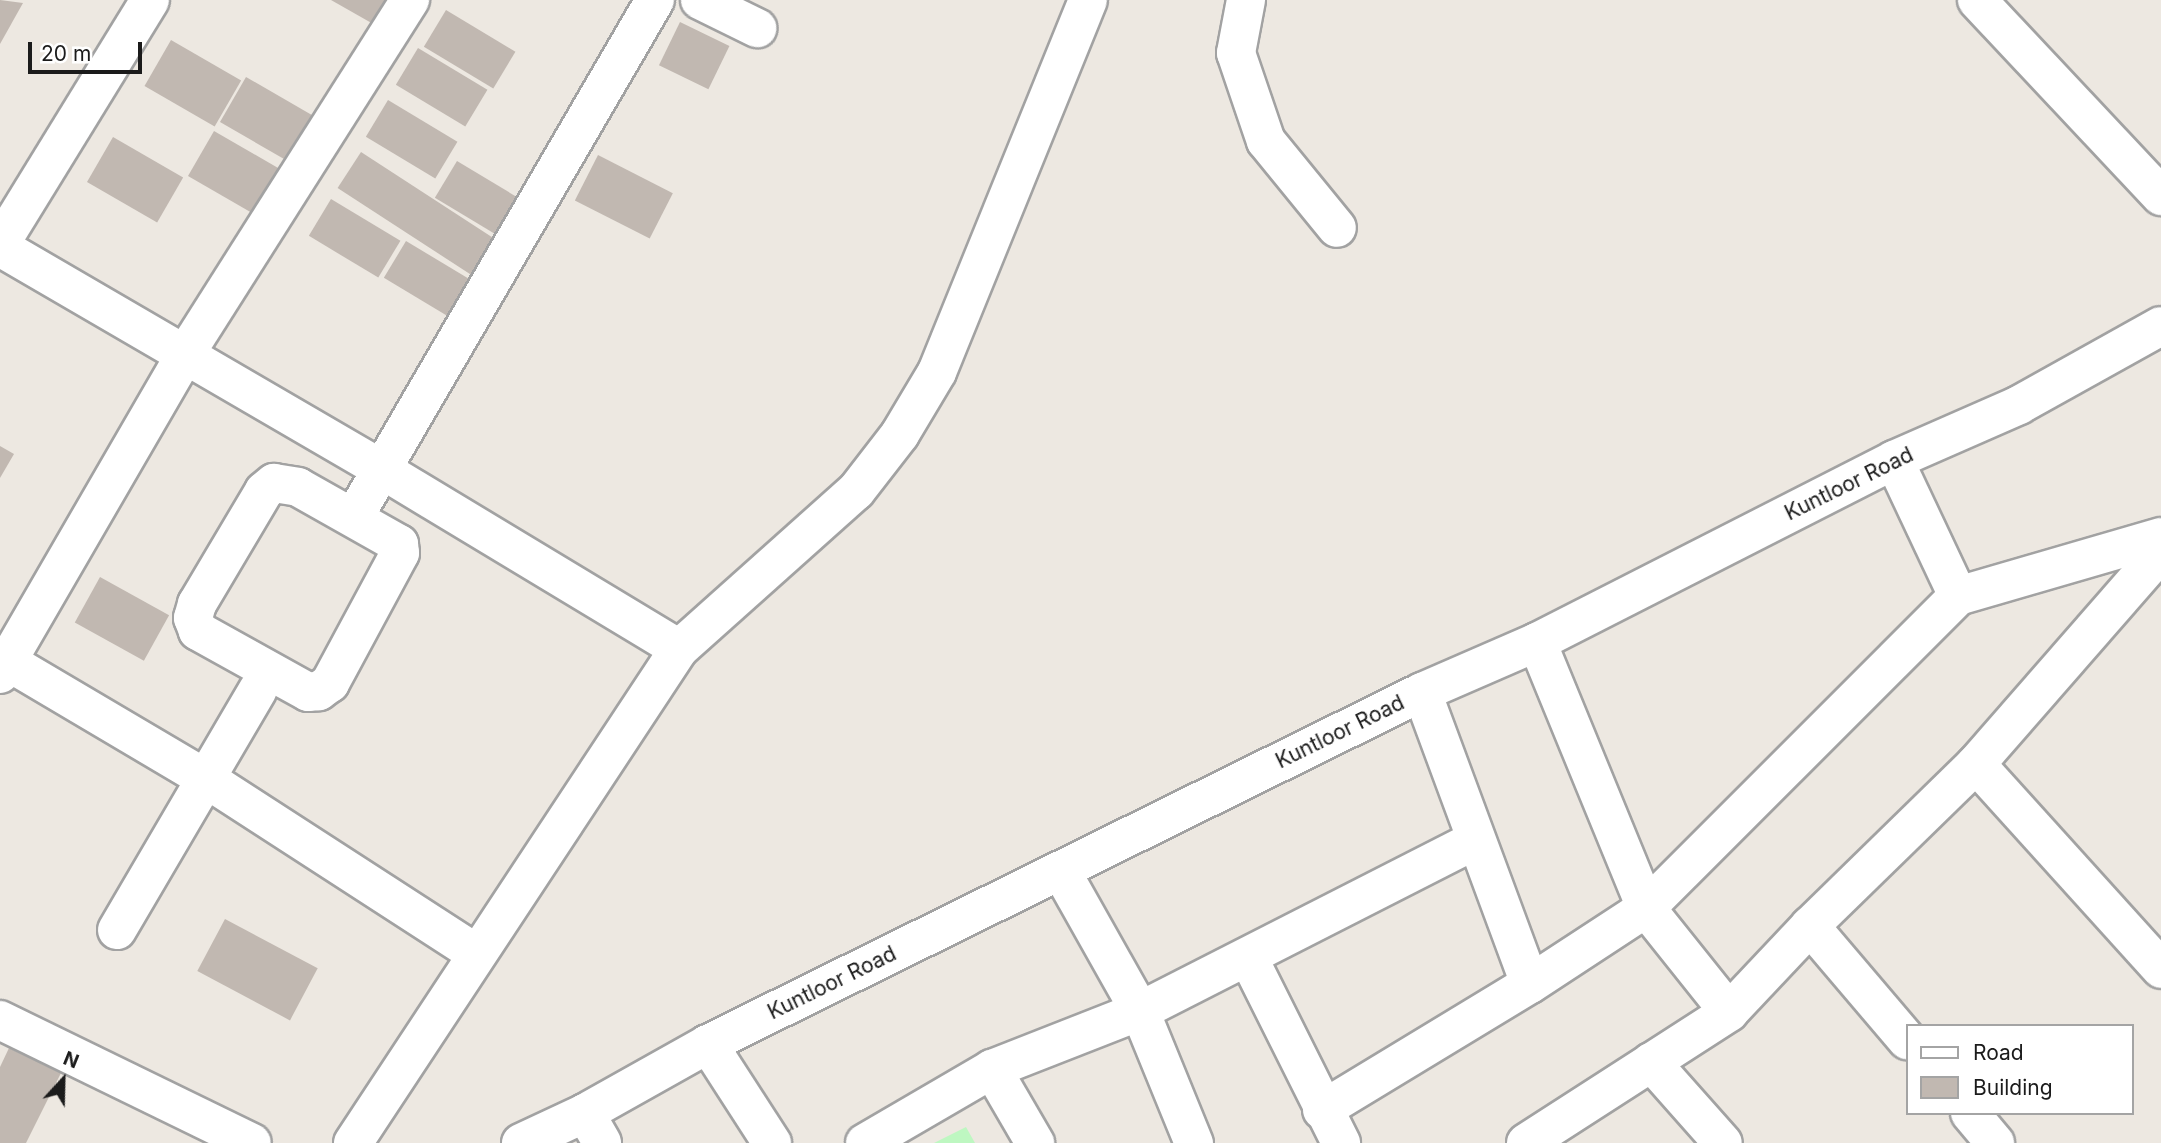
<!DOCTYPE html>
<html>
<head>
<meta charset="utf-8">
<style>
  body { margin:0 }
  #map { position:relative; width:2161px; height:1143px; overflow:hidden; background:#ede8e1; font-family:Inter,sans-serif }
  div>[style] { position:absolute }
  .park>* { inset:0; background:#bef7c1 }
  .building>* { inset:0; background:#c1b8b1; transform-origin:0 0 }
  .roads { filter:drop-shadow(2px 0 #a2a2a2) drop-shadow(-2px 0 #a2a2a2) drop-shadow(0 2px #a2a2a2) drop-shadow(0 -2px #a2a2a2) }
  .minor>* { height:38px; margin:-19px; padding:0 19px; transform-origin:19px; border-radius:19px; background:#fff }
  span { translate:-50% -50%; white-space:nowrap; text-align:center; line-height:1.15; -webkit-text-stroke:6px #fff; paint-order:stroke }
  .street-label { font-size:21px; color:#1b1b1b }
  .legend { position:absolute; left:1906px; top:1024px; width:228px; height:91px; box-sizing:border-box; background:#fff; border:2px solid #a4a4a4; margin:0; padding:9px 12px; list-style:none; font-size:21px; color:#1b1b1b }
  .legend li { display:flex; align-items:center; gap:14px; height:35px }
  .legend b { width:35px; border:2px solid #a4a4a4 }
  .north { position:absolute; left:28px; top:1045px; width:70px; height:70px; -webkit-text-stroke:5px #fff; paint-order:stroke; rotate:22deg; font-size:19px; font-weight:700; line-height:28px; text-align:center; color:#1b1b1b }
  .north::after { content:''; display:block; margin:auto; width:24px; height:32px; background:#1b1b1b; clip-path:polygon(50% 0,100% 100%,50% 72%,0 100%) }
  .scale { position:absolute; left:28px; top:42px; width:114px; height:32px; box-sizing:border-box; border:4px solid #1b1b1b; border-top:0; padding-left:9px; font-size:21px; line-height:24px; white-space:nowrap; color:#1b1b1b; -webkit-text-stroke:5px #fff; paint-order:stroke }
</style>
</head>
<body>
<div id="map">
  <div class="park">
    <i style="clip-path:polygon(966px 1127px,975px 1143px,934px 1143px)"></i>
  </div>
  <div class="building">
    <i style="clip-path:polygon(0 0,23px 3px,0 44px)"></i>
    <i style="clip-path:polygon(331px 0,389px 0,375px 25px)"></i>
    <i style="left:446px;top:10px;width:81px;height:43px;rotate:31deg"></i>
    <i style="left:680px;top:22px;width:55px;height:48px;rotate:26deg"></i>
    <i style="left:171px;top:40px;width:81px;height:53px;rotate:30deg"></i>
    <i style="left:418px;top:48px;width:81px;height:43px;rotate:31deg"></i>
    <i style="left:246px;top:77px;width:81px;height:52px;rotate:30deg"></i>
    <i style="left:388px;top:100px;width:81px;height:43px;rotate:31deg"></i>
    <i style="left:214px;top:131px;width:80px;height:52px;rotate:30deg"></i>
    <i style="left:113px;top:137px;width:81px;height:52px;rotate:30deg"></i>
    <i style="left:361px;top:152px;width:161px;height:43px;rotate:33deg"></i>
    <i style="left:598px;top:155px;width:84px;height:51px;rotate:27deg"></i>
    <i style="left:457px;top:161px;width:80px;height:43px;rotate:31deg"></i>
    <i style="left:331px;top:199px;width:81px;height:43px;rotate:31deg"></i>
    <i style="left:406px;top:241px;width:82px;height:43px;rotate:31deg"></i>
    <i style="clip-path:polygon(0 446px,14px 454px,0 478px)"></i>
    <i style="left:100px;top:577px;width:79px;height:52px;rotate:29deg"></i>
    <i style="left:225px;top:919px;width:105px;height:59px;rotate:28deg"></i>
    <i style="clip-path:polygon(9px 1048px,61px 1073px,26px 1143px,0 1143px,0 1067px)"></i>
  </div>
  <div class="roads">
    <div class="minor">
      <i style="left:700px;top:0;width:64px;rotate:26.2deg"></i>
      <i style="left:1246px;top:0;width:54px;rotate:100.7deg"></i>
      <i style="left:1236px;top:53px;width:93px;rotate:71.2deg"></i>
      <i style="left:1266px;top:141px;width:112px;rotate:50.8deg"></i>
      <i style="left:1977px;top:0;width:269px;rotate:46.8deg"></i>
      <i style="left:0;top:244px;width:286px;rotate:-58.4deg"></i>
      <i style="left:0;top:247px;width:441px;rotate:30.2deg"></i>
      <i style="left:381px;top:469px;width:348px;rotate:31.1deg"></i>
      <i style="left:274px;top:483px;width:24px;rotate:9deg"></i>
      <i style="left:298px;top:487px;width:116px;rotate:29.4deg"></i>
      <i style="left:399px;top:544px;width:9px;rotate:84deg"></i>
      <i style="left:400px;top:553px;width:148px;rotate:118.3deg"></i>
      <i style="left:330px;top:683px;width:14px;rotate:144deg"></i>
      <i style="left:319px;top:691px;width:11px;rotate:175deg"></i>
      <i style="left:308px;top:692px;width:126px;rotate:-151deg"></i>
      <i style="left:198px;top:631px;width:14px;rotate:-111deg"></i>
      <i style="left:193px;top:618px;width:15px;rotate:-74deg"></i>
      <i style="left:197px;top:604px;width:131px;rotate:-59.3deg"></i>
      <i style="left:264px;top:491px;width:13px;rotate:-39deg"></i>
      <i style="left:354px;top:517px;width:598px;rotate:-59.79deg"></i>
      <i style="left:1958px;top:596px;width:211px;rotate:-16.2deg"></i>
      <i style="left:1537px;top:642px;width:287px;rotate:67.7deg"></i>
      <i style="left:1646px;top:908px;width:133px;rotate:51.4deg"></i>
      <i style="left:0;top:657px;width:238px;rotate:30.6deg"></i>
      <i style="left:205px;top:778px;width:323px;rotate:32.9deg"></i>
      <i style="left:0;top:674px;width:367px;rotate:-59.9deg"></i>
      <i style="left:184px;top:356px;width:422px;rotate:-57.6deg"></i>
      <i style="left:1422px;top:692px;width:311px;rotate:69.7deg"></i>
      <i style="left:1976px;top:764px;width:276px;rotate:47.9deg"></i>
      <i style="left:1061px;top:871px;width:161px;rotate:60.6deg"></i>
      <i style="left:1140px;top:1011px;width:143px;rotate:67.8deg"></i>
      <i style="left:1810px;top:926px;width:150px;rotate:49.6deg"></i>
      <i style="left:117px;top:930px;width:278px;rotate:-59.6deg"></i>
      <i style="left:1248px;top:957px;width:208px;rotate:63.4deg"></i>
      <i style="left:0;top:1020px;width:280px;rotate:26deg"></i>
      <i style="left:708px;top:1044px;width:118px;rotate:57.1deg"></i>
      <i style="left:1651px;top:1062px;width:108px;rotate:48.4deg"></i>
      <i style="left:992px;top:1069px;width:86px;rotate:59.8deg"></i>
      <i style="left:1322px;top:1110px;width:243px;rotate:-31.2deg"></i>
      <i style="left:1530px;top:984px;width:139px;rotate:-33.2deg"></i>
      <i style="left:1646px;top:908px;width:441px;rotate:-45deg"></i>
      <i style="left:1958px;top:596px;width:150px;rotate:-115.2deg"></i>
      <i style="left:585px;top:1113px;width:34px;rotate:60deg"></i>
      <i style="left:1970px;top:1113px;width:39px;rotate:50deg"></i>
      <i style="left:353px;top:1143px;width:592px;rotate:-56.58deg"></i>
      <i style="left:679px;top:649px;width:237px;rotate:-41.8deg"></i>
      <i style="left:856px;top:491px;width:72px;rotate:-52.3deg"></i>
      <i style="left:900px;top:434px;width:72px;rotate:-59.2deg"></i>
      <i style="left:937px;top:372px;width:401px;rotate:-67.9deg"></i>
      <i style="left:521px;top:1143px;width:71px;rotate:-25.1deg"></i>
      <i style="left:585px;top:1113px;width:141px;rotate:-29.3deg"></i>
      <i style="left:708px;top:1044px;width:796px;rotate:-26.24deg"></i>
      <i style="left:1422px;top:692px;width:125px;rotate:-23.5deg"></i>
      <i style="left:1537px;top:642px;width:401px;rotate:-27deg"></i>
      <i style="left:1894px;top:460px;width:137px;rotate:-23.7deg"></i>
      <i style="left:2019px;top:405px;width:162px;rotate:-29.1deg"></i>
      <i style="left:865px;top:1143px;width:147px;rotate:-30.2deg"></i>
      <i style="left:992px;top:1069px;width:159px;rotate:-21.4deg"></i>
      <i style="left:1140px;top:1011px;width:375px;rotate:-27deg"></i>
      <i style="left:1526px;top:1143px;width:242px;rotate:-32.8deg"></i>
      <i style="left:1729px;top:1012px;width:118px;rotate:-46.7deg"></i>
      <i style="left:1810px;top:926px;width:232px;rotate:-44.3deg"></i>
      <i style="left:1976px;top:764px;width:281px;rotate:-48.9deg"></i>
    </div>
  </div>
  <div class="street-label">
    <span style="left:1849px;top:484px;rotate:-26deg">Kuntloor Road</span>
    <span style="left:1340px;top:732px;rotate:-26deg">Kuntloor Road</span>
    <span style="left:832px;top:983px;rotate:-26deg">Kuntloor Road</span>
  </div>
  <ul class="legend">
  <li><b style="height:9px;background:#fff"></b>Road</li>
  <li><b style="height:19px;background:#c1b8b1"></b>Building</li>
  </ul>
  <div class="north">N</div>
  <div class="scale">20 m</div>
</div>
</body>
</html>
